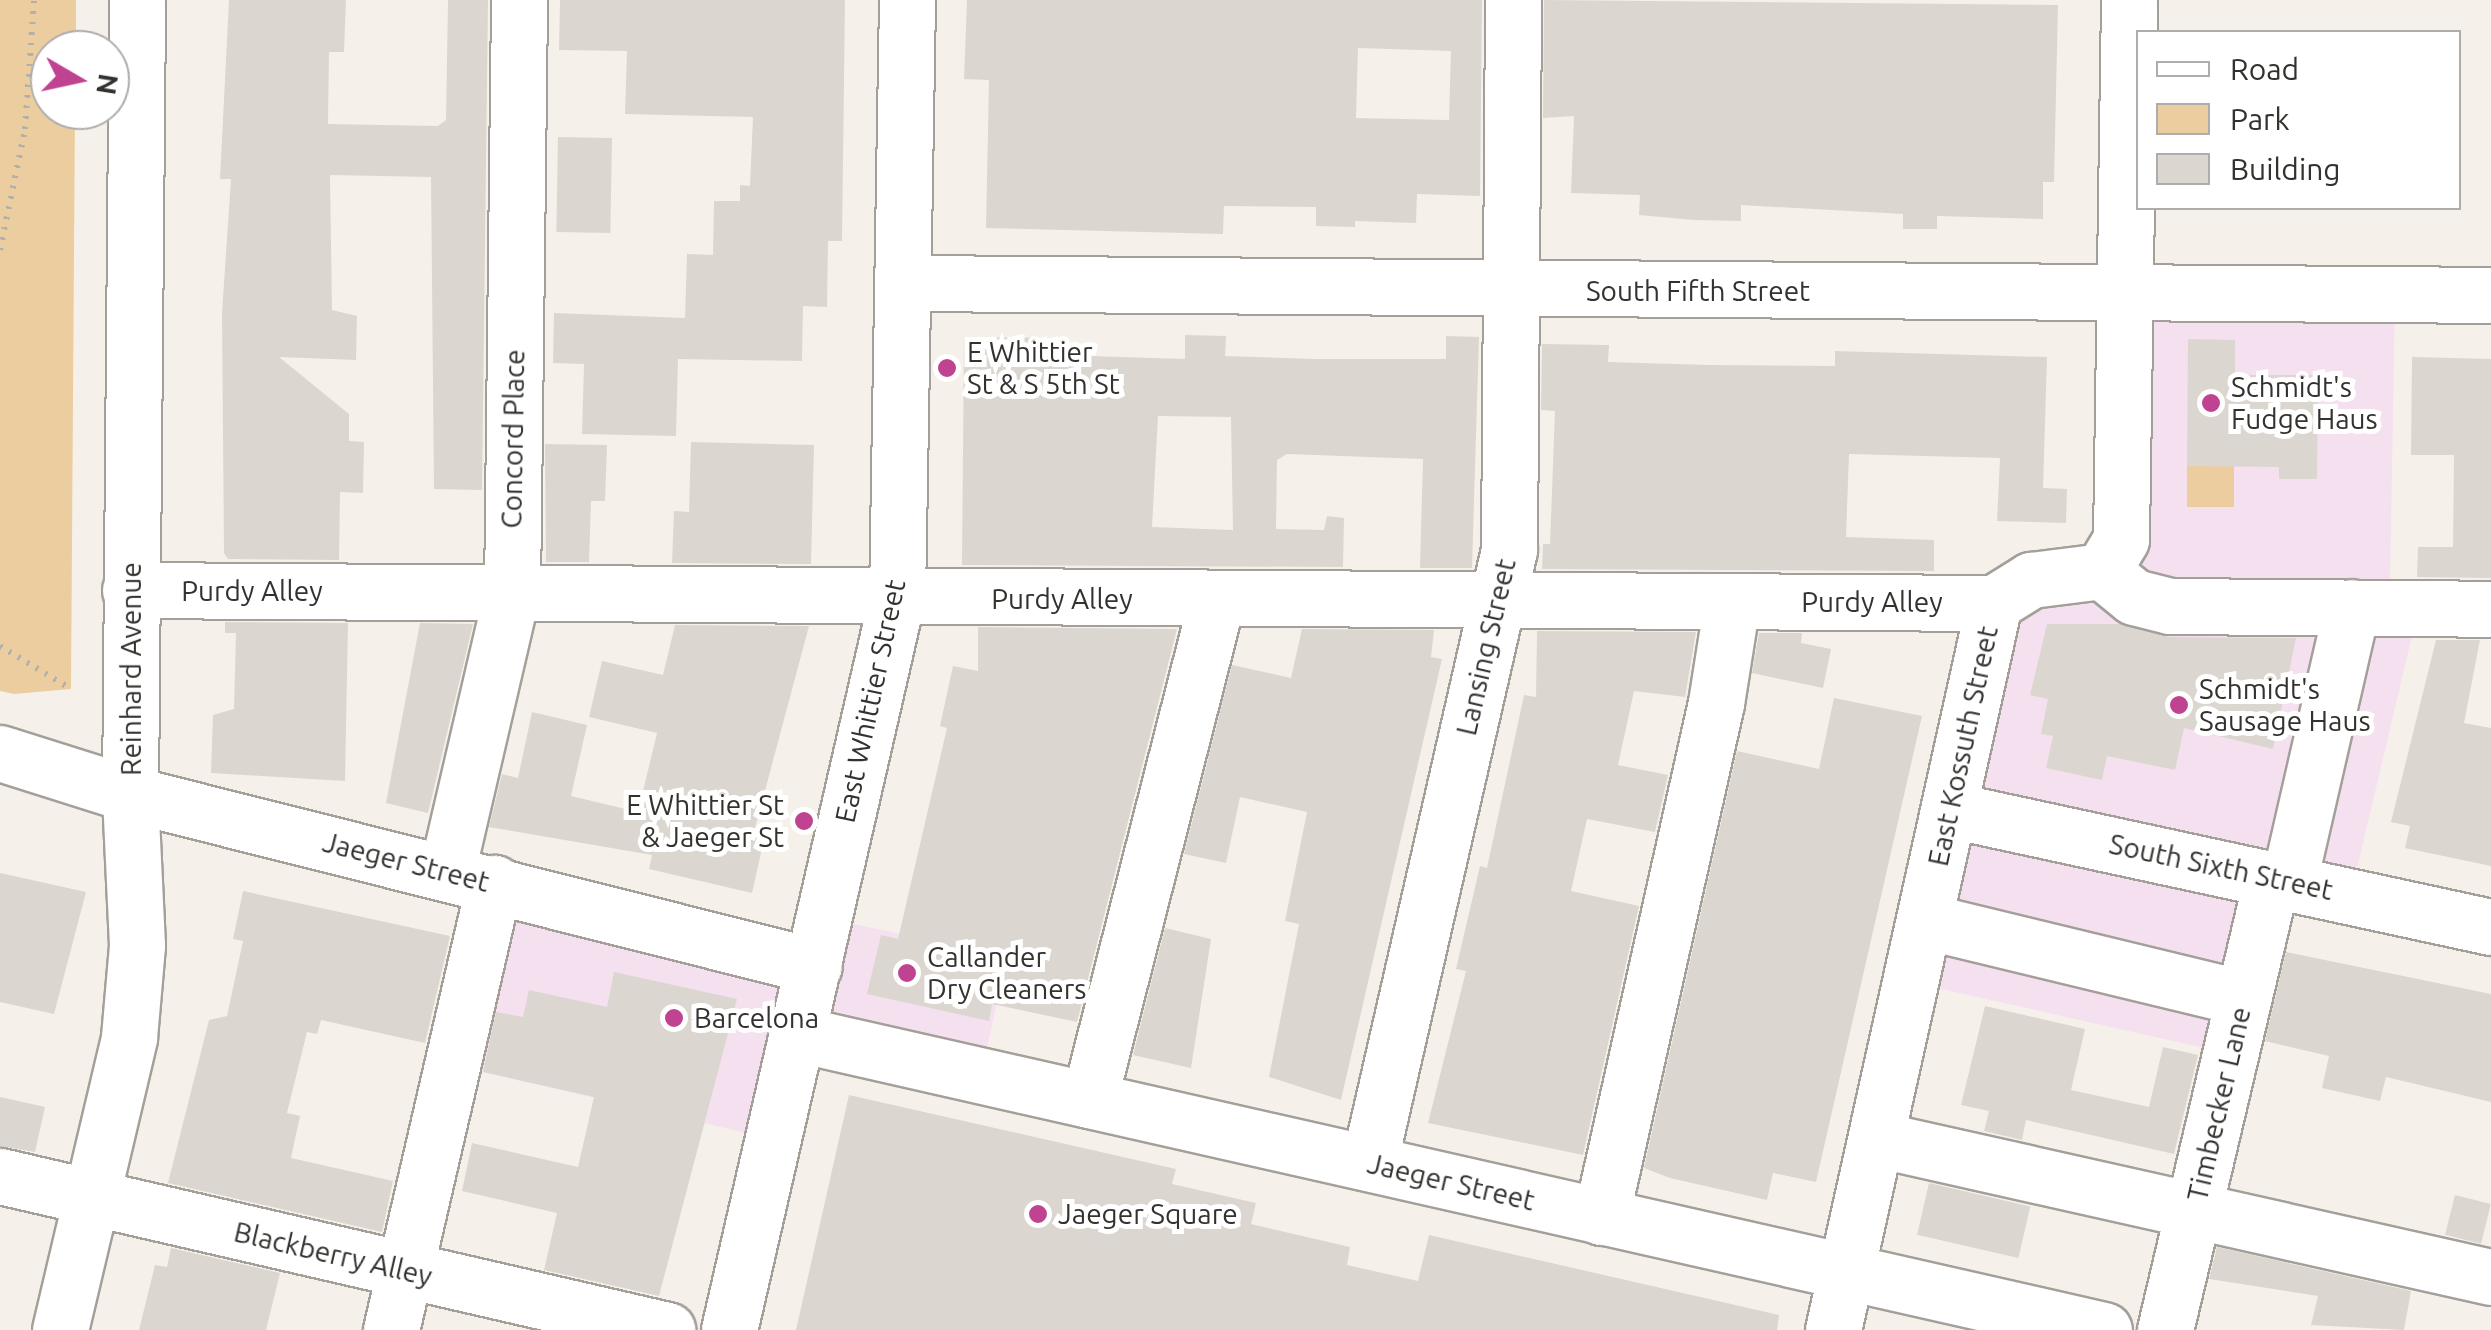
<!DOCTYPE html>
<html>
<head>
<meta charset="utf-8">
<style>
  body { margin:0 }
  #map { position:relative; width:2491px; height:1330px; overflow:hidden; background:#f5f1ea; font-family:Ubuntu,sans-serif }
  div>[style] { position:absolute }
  .commercial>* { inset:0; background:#f5e0ef }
  .green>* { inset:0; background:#eccd9f; transform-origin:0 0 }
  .building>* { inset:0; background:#dbd7d0; transform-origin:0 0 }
  .path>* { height:6px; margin-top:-3px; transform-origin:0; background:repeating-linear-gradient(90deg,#b3b0aa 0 2.5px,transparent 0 10.5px) }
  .roads { filter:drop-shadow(2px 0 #a49f99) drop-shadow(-2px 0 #a49f99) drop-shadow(0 2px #a49f99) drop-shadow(0 -2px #a49f99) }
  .minor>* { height:55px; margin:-27.5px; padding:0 27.5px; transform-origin:27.5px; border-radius:27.5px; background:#fff }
  .dots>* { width:28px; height:28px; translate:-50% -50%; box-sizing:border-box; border:5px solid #fff; border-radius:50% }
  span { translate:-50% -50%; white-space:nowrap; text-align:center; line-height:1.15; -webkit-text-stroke:10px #fff; paint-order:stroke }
  .street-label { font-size:28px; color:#34322f }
  .poi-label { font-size:28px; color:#34322f }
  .left { translate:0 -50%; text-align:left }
  .right { translate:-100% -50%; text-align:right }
  .legend { position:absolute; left:2136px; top:30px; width:325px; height:180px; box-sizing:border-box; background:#fff; border:2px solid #aeadac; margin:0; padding:12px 18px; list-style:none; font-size:30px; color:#34322f }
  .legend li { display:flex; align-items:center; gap:20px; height:50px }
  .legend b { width:50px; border:2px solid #aeadac }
  .north { position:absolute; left:30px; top:30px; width:100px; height:100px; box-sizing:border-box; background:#fff; border:2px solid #aeadac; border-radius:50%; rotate:99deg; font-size:28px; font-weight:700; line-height:40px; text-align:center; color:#34322f }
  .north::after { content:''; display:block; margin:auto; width:35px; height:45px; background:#c04392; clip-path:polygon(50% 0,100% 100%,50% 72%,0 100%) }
</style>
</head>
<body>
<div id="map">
  <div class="commercial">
    <i style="clip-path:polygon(2131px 305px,2395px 306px,2390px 583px,2423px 590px,2349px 902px,2279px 886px,2240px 1056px,1919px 984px,2002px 610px,2124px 554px)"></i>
    <i style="clip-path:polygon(494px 883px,814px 966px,825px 918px,1007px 956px,981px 1076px,799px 1034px,773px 1139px,453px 1065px)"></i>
  </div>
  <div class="green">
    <i style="clip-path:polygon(0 0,76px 0,76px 50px,50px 50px,50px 110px,75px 110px,71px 689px,14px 694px,0 691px)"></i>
    <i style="left:2187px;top:466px;width:47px;height:41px"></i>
  </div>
  <div class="building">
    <i style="clip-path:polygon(229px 0,346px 0,344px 52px,329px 52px,328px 124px,438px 126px,446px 120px,448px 0,488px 0,482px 490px,434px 489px,431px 177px,330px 175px,332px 310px,357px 316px,356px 360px,279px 357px,349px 414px,349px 441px,364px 442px,363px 493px,340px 492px,339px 560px,228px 559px,224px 553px,222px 313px,231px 179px,220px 179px)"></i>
    <i style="clip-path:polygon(560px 0,845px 0,842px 241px,828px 241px,827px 307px,803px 306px,802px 361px,678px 359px,676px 436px,582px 434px,584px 364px,553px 363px,554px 313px,685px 318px,687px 254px,713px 255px,714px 201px,740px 201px,740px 185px,750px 186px,753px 117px,625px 114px,627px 51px,559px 50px)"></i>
    <i style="clip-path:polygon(evenodd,967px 0,1482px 0,1480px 196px,1417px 194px,1416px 223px,1355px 221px,1355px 227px,1316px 226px,1316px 207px,1224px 206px,1223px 234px,986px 228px,989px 80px,964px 79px,967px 0,1358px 48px,1451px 51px,1449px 120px,1356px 118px,1358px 48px)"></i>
    <i style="clip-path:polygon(1544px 0,2058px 5px,2054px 182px,2043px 182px,2043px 219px,1937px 216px,1937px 229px,1903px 229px,1903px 214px,1741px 205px,1741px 221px,1694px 220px,1639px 215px,1640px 195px,1571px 193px,1574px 116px,1543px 118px)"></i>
    <i style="left:558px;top:137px;width:54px;height:95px;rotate:1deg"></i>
    <i style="clip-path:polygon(evenodd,1185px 335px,1226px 336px,1225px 356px,1314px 359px,1446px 359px,1446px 336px,1479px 337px,1472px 568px,1420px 568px,1423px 459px,1287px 454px,1277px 460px,1276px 529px,1324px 530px,1327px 516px,1344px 518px,1343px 567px,962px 565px,964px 337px,1058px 338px,1058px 355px,1185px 359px,1185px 335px,1158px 416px,1231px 417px,1233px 530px,1152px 527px,1158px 416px)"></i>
    <i style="clip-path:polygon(2188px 339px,2235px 340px,2235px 375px,2318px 375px,2317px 479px,2279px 479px,2279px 467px,2187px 466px)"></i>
    <i style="clip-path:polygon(1542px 344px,1609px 345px,1608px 362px,1709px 365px,1835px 366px,1835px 351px,2047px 357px,2043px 488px,2067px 489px,2066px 523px,1997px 521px,2000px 458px,1849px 454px,1846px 537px,1934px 540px,1934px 571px,1542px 569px,1543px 544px,1550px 544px,1555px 411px,1541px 410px)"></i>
    <i style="clip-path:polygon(2412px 357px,2491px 359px,2491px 578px,2417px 577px,2418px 547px,2453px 547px,2454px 455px,2411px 455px)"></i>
    <i style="clip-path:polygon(691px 442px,814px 445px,811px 564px,672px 563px,674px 511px,689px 512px)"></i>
    <i style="clip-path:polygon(545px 444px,607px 445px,605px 501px,591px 501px,589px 562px,546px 562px)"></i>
    <i style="clip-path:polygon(225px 622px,348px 623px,345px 781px,211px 773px,213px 715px,234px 709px,236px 633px,225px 633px)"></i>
    <i style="clip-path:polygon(420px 623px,473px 624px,428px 813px,386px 803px)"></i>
    <i style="clip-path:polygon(2047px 624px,2120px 624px,2170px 637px,2296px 638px,2273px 749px,2184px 728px,2175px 770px,2107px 756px,2102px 780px,2046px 768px,2053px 736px,2041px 734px,2048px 699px,2030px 695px)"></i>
    <i style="clip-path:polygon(675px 625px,809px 626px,754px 832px,765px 835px,752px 893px,649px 869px,652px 855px,489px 827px,502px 774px,518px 778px,532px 712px,587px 725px,571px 796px,638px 812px,657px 733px,589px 717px,602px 661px,663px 675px)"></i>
    <i style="clip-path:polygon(978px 627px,1177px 629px,1077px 1022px,992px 1004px,989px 1021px,867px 994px,881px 935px,898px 939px,947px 728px,940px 726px,953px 666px,978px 671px)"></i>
    <i style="clip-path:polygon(1302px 629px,1434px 630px,1431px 657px,1442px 659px,1341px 1100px,1269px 1077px,1299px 924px,1285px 921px,1307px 812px,1240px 797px,1226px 863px,1184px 854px,1232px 665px,1291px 678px)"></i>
    <i style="clip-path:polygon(1537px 631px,1696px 632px,1685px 697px,1634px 691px,1618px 765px,1668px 775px,1655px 832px,1587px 819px,1571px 891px,1639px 906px,1583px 1155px,1428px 1123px,1466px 971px,1456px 969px,1480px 866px,1487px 868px,1524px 695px,1536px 697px)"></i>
    <i style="clip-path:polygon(1759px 633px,1802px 633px,1801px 643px,1831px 649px,1823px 688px,1752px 673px)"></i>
    <i style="clip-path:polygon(2436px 640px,2480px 640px,2464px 723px,2491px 728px,2491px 866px,2405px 848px,2410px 826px,2391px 822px)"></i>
    <i style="clip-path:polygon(1834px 698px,1922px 716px,1816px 1182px,1773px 1173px,1767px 1200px,1670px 1178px,1644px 1168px,1737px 751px,1819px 769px)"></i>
    <i style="clip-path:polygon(0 873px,86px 892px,54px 1014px,0 1002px)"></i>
    <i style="clip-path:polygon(243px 891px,450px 936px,425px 1043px,321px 1020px,317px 1034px,307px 1032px,287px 1113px,300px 1116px,291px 1158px,393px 1181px,382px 1232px,168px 1183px,209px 1020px,227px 1016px,243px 941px,233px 939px)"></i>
    <i style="clip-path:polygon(1165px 928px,1211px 939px,1191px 1068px,1133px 1055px)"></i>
    <i style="clip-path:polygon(2286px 952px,2491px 994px,2491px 1102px,2386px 1077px,2380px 1101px,2322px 1088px,2329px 1056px,2265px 1041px)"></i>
    <i style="clip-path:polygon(614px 972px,737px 999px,659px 1296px,544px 1270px,557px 1213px,462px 1191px,472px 1143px,578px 1167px,594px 1097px,483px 1072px,496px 1012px,523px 1017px,529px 990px,607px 1007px)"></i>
    <i style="clip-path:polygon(1985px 1006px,2085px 1029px,2071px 1090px,2149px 1107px,2163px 1047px,2198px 1055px,2174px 1154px,2026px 1120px,2022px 1140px,1984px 1131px,1989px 1111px,1961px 1105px)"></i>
    <i style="clip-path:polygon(849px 1095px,1176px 1169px,1172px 1184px,1256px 1203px,1251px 1224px,1350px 1247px,1347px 1265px,1418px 1281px,1429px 1235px,1779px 1315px,1777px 1330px,796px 1330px)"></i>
    <i style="clip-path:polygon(0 1097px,45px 1107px,35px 1152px,0 1146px)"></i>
    <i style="left:1929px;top:1183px;width:104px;height:53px;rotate:13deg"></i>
    <i style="left:2455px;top:1195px;width:37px;height:41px;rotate:14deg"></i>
    <i style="clip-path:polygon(2217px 1247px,2411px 1291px,2404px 1330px,2311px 1325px,2318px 1296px,2209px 1279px)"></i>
    <i style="clip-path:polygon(171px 1248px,280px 1273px,266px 1330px,139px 1330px,155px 1265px,167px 1267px)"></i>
  </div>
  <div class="path">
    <i style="left:0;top:250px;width:124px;rotate:-78.3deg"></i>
    <i style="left:25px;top:129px;width:129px;rotate:-86deg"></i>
    <i style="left:0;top:646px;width:83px;rotate:31.2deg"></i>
  </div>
  <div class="roads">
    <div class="minor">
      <i style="left:905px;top:283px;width:1586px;rotate:0.43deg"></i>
      <i style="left:2102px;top:571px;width:41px;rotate:39.1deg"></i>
      <i style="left:2134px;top:597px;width:37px;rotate:14deg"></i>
      <i style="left:2170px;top:606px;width:321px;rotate:0.5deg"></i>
      <i style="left:130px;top:590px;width:1864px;rotate:0.4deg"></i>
      <i style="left:0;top:753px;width:136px;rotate:17.5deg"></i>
      <i style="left:130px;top:794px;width:705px;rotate:14.12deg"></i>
      <i style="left:1951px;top:810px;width:553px;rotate:12.23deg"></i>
      <i style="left:447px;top:871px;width:286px;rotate:-76.9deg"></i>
      <i style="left:512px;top:592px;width:592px;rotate:-89.32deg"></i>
      <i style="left:2289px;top:881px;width:281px;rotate:-77.1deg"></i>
      <i style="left:1925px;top:921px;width:327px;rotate:13.6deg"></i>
      <i style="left:798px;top:1034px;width:1339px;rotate:12.77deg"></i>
      <i style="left:1089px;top:1100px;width:517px;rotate:-75.67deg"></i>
      <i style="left:1876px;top:1139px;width:630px;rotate:12.65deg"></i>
      <i style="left:1369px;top:1163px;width:629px;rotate:-77.14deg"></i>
      <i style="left:1509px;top:550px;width:550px;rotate:-89.58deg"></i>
      <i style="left:0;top:1176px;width:685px;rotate:13deg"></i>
      <i style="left:1601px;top:1217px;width:527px;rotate:-77.39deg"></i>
      <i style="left:1716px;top:703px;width:102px;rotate:-81deg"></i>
      <i style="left:60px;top:1330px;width:301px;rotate:-76.7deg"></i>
      <i style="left:129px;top:1037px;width:92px;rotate:-85deg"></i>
      <i style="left:137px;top:945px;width:151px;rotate:-92.7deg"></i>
      <i style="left:130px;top:794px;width:794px;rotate:-89.49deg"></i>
      <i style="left:391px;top:1330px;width:459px;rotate:-77deg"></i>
      <i style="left:729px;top:1330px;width:752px;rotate:-77.09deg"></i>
      <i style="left:897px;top:597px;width:597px;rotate:-89.04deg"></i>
      <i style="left:1833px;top:1330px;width:745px;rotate:-77.51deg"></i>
      <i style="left:1994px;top:603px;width:44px;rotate:-31.9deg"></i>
      <i style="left:2031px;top:580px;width:72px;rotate:-7.2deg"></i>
      <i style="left:2102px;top:571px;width:37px;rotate:-59deg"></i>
      <i style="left:2121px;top:539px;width:539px;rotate:-89.15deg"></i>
      <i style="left:2165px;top:1330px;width:465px;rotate:-76.7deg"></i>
    </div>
  </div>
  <div class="dots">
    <i style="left:947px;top:368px;background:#c04392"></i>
    <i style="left:2211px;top:403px;background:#c04392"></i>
    <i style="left:2179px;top:705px;background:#c04392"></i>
    <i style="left:804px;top:821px;background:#c04392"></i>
    <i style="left:907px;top:973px;background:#c04392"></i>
    <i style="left:674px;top:1018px;background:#c04392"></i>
    <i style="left:1038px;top:1214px;background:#c04392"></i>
  </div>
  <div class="street-label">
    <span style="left:1698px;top:291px">South Fifth Street</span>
    <span style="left:513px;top:439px;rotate:-89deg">Concord Place</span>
    <span style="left:252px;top:591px">Purdy Alley</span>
    <span style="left:1062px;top:599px">Purdy Alley</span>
    <span style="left:1872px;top:602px">Purdy Alley</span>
    <span style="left:1486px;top:647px;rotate:-77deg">Lansing Street</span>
    <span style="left:131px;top:669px;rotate:-90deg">Reinhard Avenue</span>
    <span style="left:870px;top:701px;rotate:-78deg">East Whittier Street</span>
    <span style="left:1963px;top:746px;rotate:-78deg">East Kossuth Street</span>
    <span style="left:406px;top:862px;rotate:14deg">Jaeger Street</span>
    <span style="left:2221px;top:867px;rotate:12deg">South Sixth Street</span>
    <span style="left:2219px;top:1104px;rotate:-77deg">Timbecker Lane</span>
    <span style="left:1451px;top:1182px;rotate:13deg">Jaeger Street</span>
    <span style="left:333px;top:1254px;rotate:13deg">Blackberry Alley</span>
  </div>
  <div class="poi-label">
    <span class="left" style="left:967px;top:368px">E Whittier<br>St &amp; S 5th St</span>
    <span class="left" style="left:2231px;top:403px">Schmidt's<br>Fudge Haus</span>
    <span class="left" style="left:2199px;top:705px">Schmidt's<br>Sausage Haus</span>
    <span class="right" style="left:784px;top:821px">E Whittier St<br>&amp; Jaeger St</span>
    <span class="left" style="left:927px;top:973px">Callander<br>Dry Cleaners</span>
    <span class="left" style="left:694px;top:1018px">Barcelona</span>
    <span class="left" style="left:1058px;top:1214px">Jaeger Square</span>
  </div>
  <ul class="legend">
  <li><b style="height:12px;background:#fff"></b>Road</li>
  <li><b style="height:28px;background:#eccd9f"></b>Park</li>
  <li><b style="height:28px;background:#dbd7d0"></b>Building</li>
  </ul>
  <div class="north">N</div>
</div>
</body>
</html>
